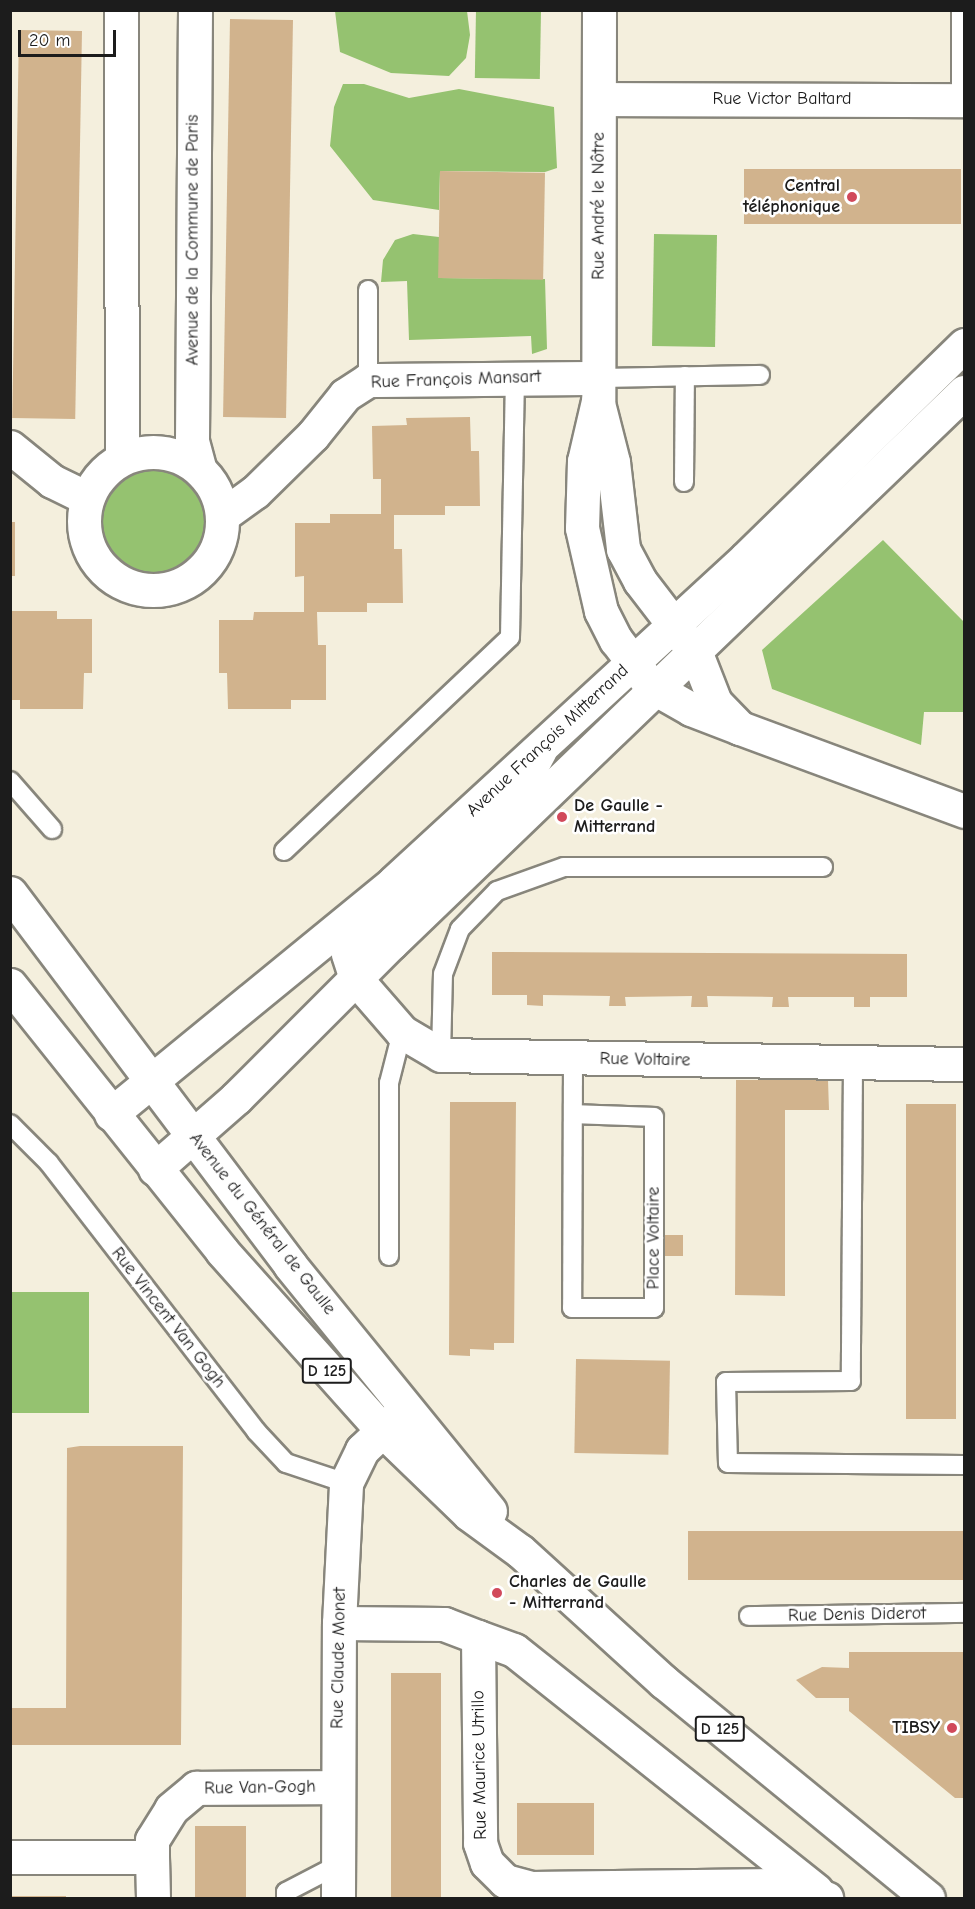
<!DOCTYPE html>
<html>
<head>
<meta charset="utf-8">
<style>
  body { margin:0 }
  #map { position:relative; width:975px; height:1909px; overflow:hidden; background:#f4efdd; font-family:"Comic Neue",sans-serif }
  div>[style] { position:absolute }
  .green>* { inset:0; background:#95c270; transform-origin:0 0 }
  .round { border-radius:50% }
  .building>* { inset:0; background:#d1b38d; transform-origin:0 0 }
  .roads { filter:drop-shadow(2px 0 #88867c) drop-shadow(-2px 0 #88867c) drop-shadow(0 2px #88867c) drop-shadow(0 -2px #88867c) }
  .lane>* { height:18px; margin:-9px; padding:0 9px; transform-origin:9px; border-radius:9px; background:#fff }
  .street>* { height:33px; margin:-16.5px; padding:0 16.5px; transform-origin:16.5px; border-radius:16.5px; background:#fff }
  .street>.ring { margin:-16.5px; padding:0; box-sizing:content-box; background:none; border:33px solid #fff; border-radius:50% }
  .secondary>* { height:33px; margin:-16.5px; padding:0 16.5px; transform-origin:16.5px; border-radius:16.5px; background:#fff }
  .primary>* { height:33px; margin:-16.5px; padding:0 16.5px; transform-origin:16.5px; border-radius:16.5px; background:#fff }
  .dots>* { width:16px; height:16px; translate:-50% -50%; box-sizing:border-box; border:3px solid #fff; border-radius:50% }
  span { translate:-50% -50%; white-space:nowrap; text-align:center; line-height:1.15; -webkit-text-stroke:5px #fff; paint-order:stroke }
  .shield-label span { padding:2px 4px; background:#fff; border:2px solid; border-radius:4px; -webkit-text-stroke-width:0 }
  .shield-label { font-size:16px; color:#1c1c1c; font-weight:700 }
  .street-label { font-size:18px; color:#1c1c1c }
  .poi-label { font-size:18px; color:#1c1c1c; font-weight:700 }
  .right { translate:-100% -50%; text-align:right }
  .left { translate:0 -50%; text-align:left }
  .frame { position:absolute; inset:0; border:12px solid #1c1c1c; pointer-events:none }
  .scale { position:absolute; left:18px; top:30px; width:98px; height:27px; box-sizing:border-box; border:3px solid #1c1c1c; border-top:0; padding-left:8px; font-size:18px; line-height:21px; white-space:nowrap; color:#1c1c1c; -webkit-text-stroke:4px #fff; paint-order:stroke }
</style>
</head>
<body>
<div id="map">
  <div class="green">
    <i style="left:476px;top:10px;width:65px;height:68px;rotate:1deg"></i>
    <i style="clip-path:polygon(335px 11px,467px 11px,470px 35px,466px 58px,449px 76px,391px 73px,340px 52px)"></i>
    <i style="clip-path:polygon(343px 84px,364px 84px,409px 98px,459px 89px,554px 107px,557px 168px,545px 172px,440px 171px,439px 210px,373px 200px,330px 146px,334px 107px)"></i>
    <i style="clip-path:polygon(413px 234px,439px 237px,439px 278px,545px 279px,547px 349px,532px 354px,531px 336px,409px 340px,407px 281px,381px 282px,383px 260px,395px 240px)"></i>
    <i style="left:654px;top:234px;width:63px;height:112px;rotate:1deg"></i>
    <i class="round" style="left:84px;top:452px;width:138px;height:138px"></i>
    <i style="clip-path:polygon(883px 540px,964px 622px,964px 712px,924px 712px,921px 745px,772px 689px,762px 650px)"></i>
    <i style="left:10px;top:1292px;width:79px;height:121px"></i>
  </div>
  <div class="building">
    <i style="left:230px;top:19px;width:63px;height:398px;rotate:1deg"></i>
    <i style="left:19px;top:30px;width:63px;height:388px;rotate:1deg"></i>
    <i style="left:744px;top:169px;width:217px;height:55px"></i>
    <i style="left:440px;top:171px;width:105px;height:107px;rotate:1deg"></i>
    <i style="clip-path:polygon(470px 417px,471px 451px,479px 451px,480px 506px,445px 506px,445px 515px,394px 515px,394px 549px,402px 549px,403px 603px,367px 603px,367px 612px,317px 612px,318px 645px,326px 645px,326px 700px,291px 700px,291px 709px,228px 709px,227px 673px,219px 673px,219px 620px,253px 620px,254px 612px,304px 612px,304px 576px,295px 577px,295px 523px,330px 523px,330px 514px,381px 514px,381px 479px,373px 479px,372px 426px,407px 425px,406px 418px)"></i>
    <i style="left:10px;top:522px;width:5px;height:54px"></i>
    <i style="clip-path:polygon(10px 611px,57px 611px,57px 619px,92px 619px,92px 673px,84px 673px,83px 709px,20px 709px,20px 700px,10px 700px)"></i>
    <i style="clip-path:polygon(492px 952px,907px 954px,907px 997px,870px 997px,870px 1007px,854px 1007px,854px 997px,788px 997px,789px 1007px,772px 1007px,773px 997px,707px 996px,708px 1007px,691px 1007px,692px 996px,625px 997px,626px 1006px,609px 1006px,610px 996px,543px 995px,543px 1006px,527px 1005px,527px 995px,492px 995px)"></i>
    <i style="clip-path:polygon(768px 1075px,775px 1075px,775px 1080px,828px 1080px,829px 1110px,785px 1110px,785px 1296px,735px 1295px,736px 1080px,768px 1080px)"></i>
    <i style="clip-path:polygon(450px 1102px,516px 1102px,514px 1343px,494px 1343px,494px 1350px,470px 1349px,470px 1356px,449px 1355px)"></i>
    <i style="left:906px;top:1104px;width:50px;height:315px"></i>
    <i style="left:664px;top:1235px;width:19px;height:21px"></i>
    <i style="left:576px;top:1359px;width:94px;height:94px;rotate:1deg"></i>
    <i style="clip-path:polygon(80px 1446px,183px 1446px,181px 1745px,10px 1745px,10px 1708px,66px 1708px,67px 1448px)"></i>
    <i style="left:688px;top:1531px;width:276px;height:49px"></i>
    <i style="clip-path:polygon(849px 1652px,964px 1652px,964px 1798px,955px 1798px,849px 1711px,849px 1698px,816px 1698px,796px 1680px,822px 1667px,849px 1668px)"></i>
    <i style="left:391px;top:1673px;width:50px;height:225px"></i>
    <i style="left:517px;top:1803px;width:77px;height:52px"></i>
    <i style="left:195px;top:1826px;width:51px;height:72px"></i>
    <i style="left:10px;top:1896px;width:56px;height:2px"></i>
  </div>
  <div class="roads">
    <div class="lane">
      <i style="left:961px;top:100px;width:90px;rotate:-90deg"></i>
      <i style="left:368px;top:290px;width:90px;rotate:90deg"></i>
      <i style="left:598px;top:378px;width:162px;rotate:-1.1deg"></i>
      <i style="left:684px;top:482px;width:106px;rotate:-89.5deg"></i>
      <i style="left:10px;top:781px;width:64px;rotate:48.8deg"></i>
      <i style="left:284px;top:851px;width:311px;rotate:-43.4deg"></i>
      <i style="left:510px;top:637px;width:259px;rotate:-88.9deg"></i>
      <i style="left:441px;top:1055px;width:81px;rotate:-88.6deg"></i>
      <i style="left:443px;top:974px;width:48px;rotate:-69.3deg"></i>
      <i style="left:460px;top:929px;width:53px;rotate:-45.8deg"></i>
      <i style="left:497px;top:891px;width:71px;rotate:-19.7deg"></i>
      <i style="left:564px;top:867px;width:259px"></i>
      <i style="left:573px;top:1059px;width:249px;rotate:90.2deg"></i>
      <i style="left:572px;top:1308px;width:82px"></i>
      <i style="left:654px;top:1308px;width:191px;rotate:-90deg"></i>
      <i style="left:654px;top:1117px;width:81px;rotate:-177.9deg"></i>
      <i style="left:853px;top:1063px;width:318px;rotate:90.4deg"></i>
      <i style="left:851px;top:1381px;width:125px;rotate:179.5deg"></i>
      <i style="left:726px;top:1382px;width:81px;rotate:88.6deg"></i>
      <i style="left:728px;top:1463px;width:236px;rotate:0.5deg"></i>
      <i style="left:10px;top:1124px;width:55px;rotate:45deg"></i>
      <i style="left:49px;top:1163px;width:339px;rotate:52.3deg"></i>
      <i style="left:256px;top:1431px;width:44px;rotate:46.8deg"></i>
      <i style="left:286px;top:1463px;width:63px;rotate:18.4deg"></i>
      <i style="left:389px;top:1256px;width:173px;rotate:-90deg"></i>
      <i style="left:389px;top:1083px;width:53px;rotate:-75.7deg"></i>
      <i style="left:749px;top:1616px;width:215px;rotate:-0.8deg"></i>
      <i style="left:286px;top:1898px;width:6px;rotate:-90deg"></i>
      <i style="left:286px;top:1892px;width:59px;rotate:-27.4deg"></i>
    </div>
    <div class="street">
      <i style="left:121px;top:10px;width:448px;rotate:89.9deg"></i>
      <i style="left:195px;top:10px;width:431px;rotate:90.4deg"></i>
      <i style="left:192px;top:441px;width:28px;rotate:75deg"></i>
      <i style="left:599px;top:99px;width:365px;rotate:0.2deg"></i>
      <i style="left:10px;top:447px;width:54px;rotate:39deg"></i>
      <i style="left:52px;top:481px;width:39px;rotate:26deg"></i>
      <i class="ring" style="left:84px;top:452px;width:105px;height:105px"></i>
      <i style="left:223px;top:515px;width:39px;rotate:-36deg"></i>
      <i style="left:255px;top:492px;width:81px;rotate:-44.5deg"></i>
      <i style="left:313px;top:435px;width:51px;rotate:-51.3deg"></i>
      <i style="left:345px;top:395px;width:27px;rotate:-33deg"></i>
      <i style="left:368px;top:380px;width:230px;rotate:-0.5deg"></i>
      <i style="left:654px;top:688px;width:43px;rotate:29.6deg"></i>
      <i style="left:691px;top:709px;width:53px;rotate:21.2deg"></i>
      <i style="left:740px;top:728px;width:36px;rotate:-134deg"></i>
      <i style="left:715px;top:702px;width:55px;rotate:-111.4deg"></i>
      <i style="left:740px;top:728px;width:239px;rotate:20.3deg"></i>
      <i style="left:540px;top:750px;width:51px;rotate:118.1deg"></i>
      <i style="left:516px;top:795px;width:231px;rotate:136.6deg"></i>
      <i style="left:348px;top:954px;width:26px;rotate:72deg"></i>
      <i style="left:356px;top:979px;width:70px;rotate:49deg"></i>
      <i style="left:402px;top:1032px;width:45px;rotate:30.5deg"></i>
      <i style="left:441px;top:1055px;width:523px;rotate:0.99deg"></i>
      <i style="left:339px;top:1623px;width:105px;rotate:0.5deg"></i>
      <i style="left:444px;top:1624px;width:36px;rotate:21deg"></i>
      <i style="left:478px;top:1637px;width:206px;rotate:89.4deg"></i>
      <i style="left:480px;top:1843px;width:21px;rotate:71deg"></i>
      <i style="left:487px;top:1863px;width:25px;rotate:45deg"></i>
      <i style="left:505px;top:1881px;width:27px;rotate:15deg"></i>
      <i style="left:531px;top:1888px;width:246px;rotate:-0.7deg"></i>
      <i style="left:777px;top:1885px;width:51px;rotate:14.9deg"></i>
      <i style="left:478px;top:1637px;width:38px;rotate:20deg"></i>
      <i style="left:514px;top:1650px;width:386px;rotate:38.5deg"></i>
      <i style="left:10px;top:1857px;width:142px"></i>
      <i style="left:152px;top:1857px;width:41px;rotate:88.6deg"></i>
      <i style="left:152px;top:1857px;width:17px;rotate:-90deg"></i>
      <i style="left:152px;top:1840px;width:36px;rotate:-58deg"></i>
      <i style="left:171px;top:1809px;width:33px;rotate:-40deg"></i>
      <i style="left:196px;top:1788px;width:142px;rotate:-0.4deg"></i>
      <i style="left:338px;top:1898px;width:275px;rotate:-89.8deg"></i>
      <i style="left:339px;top:1623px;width:140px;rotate:-87.1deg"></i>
      <i style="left:346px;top:1483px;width:37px;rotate:-64deg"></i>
      <i style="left:362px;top:1450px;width:55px;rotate:-43.5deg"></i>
    </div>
    <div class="secondary">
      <i style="left:599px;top:10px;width:391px;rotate:90.1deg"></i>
      <i style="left:598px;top:401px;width:62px;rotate:103.1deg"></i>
      <i style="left:584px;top:461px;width:67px;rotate:91.7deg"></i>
      <i style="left:582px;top:528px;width:85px;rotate:77.1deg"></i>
      <i style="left:601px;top:611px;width:33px;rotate:63deg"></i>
      <i style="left:616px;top:640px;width:48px;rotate:52.7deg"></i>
      <i style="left:598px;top:403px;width:61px;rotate:75.7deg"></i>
      <i style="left:613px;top:462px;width:88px;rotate:83.4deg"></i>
      <i style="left:623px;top:549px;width:36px;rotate:62deg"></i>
      <i style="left:640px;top:581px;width:76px;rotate:52.5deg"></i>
      <i style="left:111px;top:1114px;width:366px;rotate:-39.3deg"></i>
      <i style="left:394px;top:882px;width:478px;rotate:-42.6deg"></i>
      <i style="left:746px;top:558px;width:305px;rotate:-44.3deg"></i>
      <i style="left:155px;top:1169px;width:108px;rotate:-41.2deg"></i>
      <i style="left:236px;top:1098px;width:219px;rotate:-45deg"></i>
      <i style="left:391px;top:943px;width:795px;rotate:-43.88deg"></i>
    </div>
    <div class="primary">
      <i style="left:10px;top:893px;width:466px;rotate:53deg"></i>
      <i style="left:290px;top:1265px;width:317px;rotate:50.9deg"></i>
      <i style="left:10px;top:985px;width:340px;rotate:51.4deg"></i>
      <i style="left:222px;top:1251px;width:239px;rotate:48.2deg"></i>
      <i style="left:381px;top:1429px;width:122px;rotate:44deg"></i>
      <i style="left:469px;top:1514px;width:63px;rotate:36deg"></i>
      <i style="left:520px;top:1551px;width:195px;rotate:42.3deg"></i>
      <i style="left:664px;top:1682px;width:341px;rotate:39.3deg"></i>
    </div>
  </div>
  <div class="dots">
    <i style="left:852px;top:197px;background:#d1495b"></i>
    <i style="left:562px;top:817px;background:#d1495b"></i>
    <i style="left:497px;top:1593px;background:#d1495b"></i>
    <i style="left:952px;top:1728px;background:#d1495b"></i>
  </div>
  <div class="shield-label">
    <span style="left:327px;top:1371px">D 125</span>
    <span style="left:720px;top:1729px">D 125</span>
  </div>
  <div class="street-label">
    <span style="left:782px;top:99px">Rue Victor Baltard</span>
    <span style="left:599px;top:206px;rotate:-90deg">Rue André le Nôtre</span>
    <span style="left:193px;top:240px;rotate:-90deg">Avenue de la Commune de Paris</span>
    <span style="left:456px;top:380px;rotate:-2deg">Rue François Mansart</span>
    <span style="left:548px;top:741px;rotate:-43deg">Avenue François Mitterrand</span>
    <span style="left:645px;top:1060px;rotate:1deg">Rue Voltaire</span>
    <span style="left:262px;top:1224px;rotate:52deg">Avenue du Général de Gaulle</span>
    <span style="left:654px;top:1238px;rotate:-90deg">Place Voltaire</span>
    <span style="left:168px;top:1318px;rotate:52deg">Rue Vincent Van Gogh</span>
    <span style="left:857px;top:1615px;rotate:-1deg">Rue Denis Diderot</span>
    <span style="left:339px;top:1658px;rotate:-89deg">Rue Claude Monet</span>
    <span style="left:480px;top:1765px;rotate:-91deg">Rue Maurice Utrillo</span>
    <span style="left:260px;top:1788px;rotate:-1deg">Rue Van-Gogh</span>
  </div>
  <div class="poi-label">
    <span class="right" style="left:840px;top:197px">Central<br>téléphonique</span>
    <span class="left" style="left:574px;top:817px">De Gaulle -<br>Mitterrand</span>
    <span class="left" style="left:509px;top:1593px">Charles de Gaulle<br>- Mitterrand</span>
    <span class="right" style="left:940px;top:1728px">TIBSY</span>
  </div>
  <div class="frame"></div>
  <div class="scale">20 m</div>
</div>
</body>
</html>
